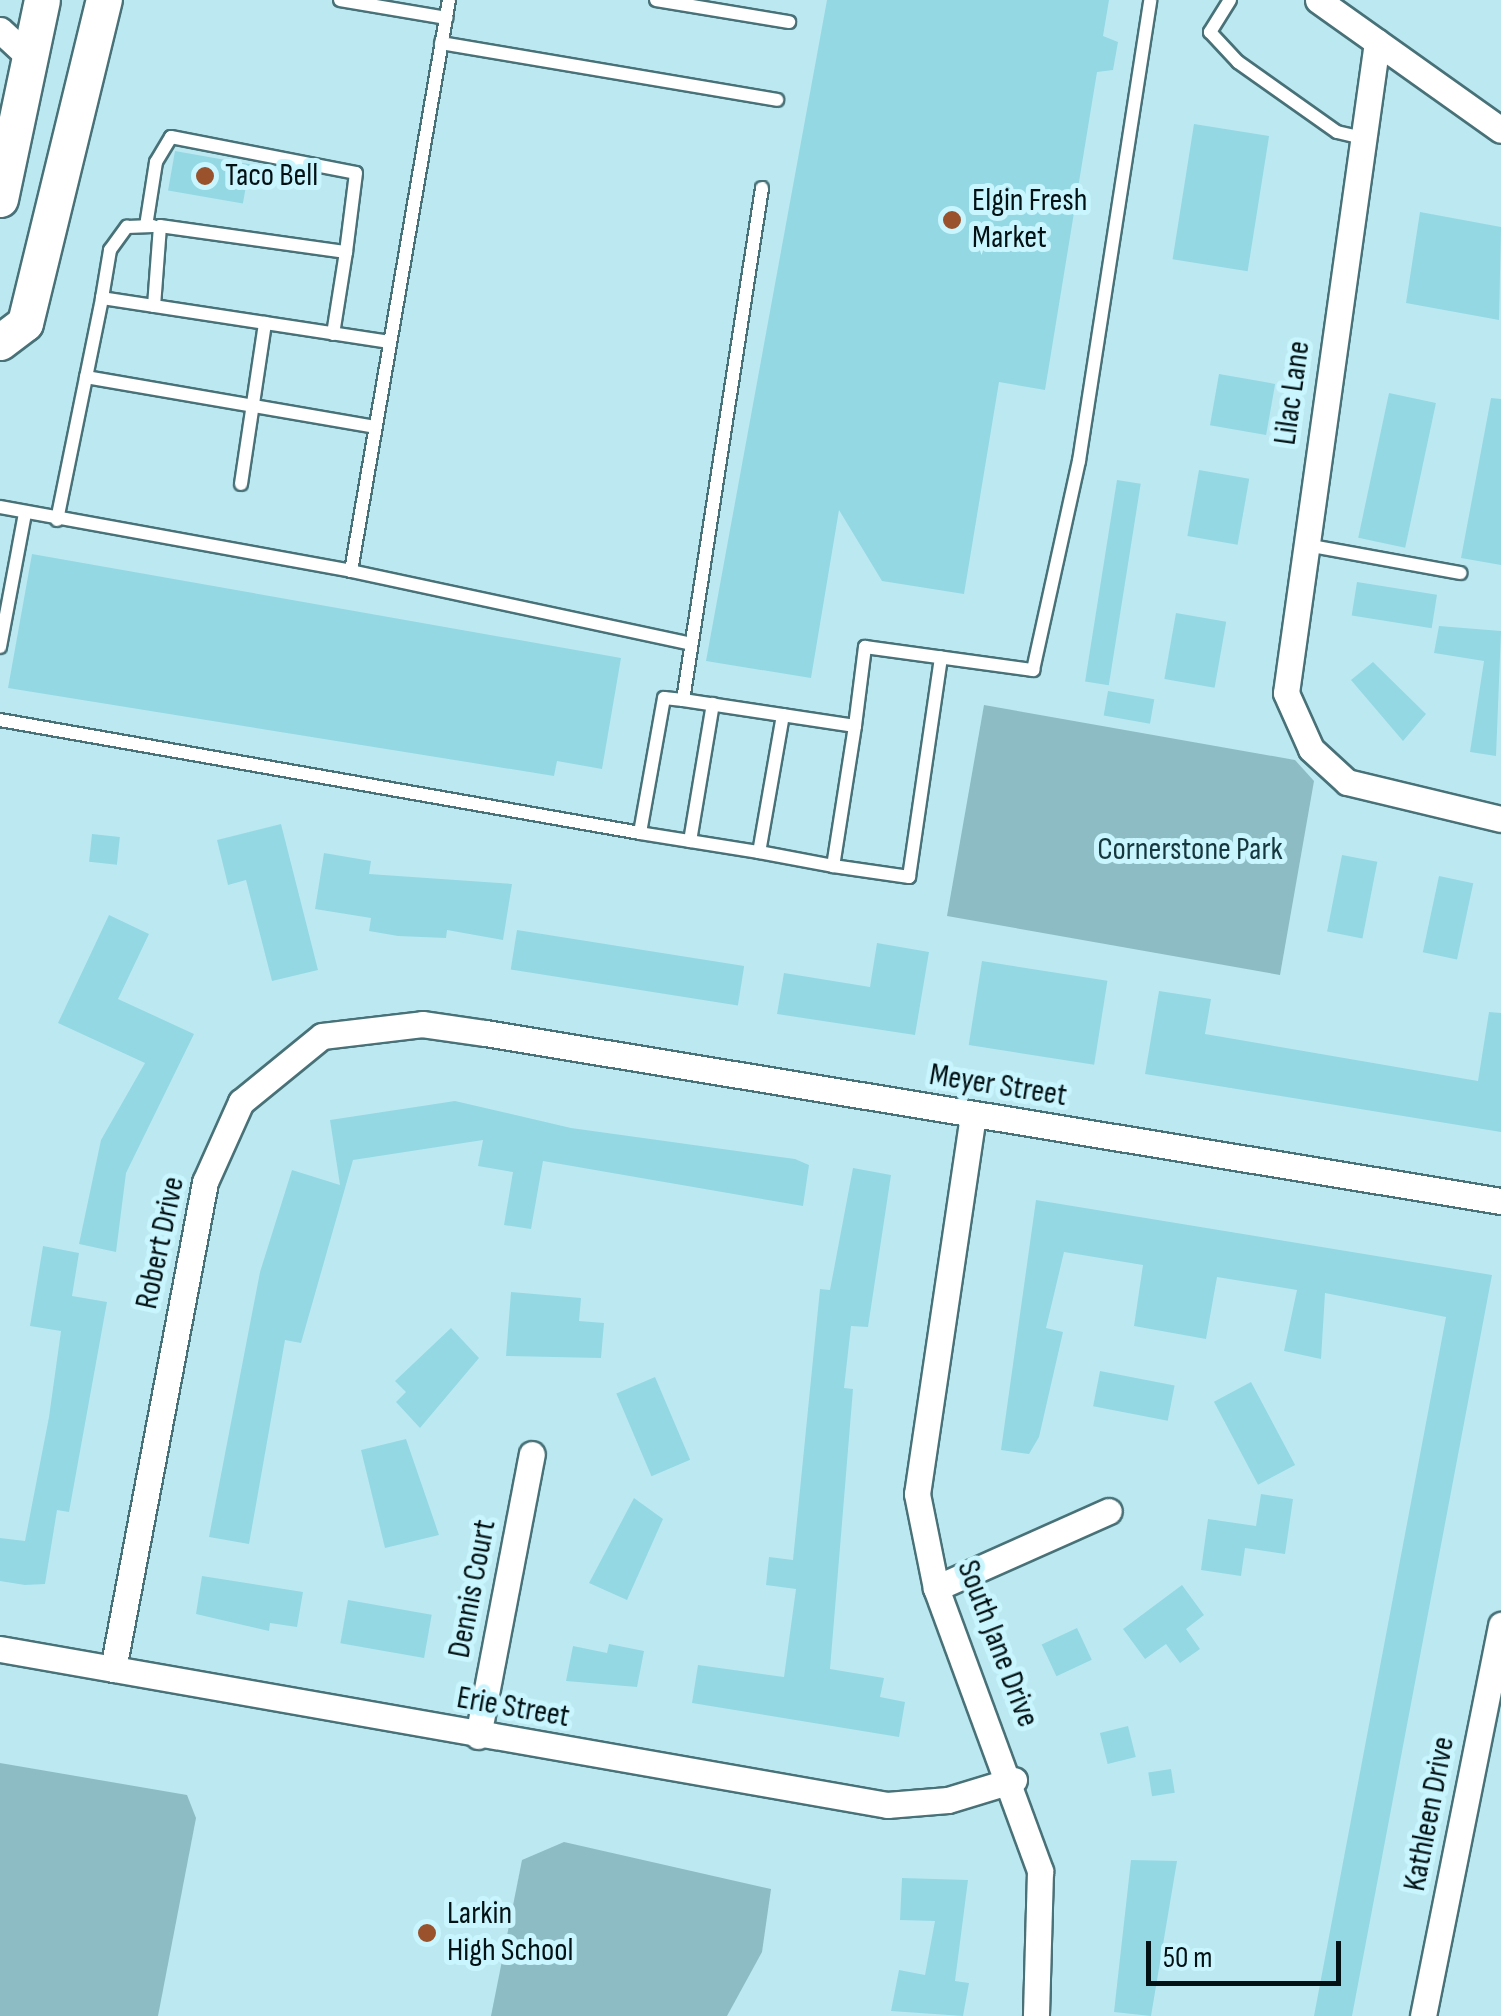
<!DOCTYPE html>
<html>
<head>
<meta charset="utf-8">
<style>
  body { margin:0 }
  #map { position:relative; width:1501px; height:2016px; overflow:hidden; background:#bce9f1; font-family:"Sofia Sans Condensed",sans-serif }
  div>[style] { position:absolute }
  .green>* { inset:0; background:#8ebcc4 }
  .building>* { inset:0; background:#94d8e4; transform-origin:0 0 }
  .roads { filter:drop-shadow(2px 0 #487178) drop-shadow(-2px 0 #487178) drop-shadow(0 2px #487178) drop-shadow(0 -2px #487178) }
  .lane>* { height:12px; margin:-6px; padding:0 6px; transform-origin:6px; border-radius:6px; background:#fff }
  .street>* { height:25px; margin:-12.5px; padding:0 12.5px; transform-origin:12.5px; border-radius:12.5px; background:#fff }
  .secondary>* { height:35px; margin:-17.5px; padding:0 17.5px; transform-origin:17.5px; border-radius:17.5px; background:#fff }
  .dots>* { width:28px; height:28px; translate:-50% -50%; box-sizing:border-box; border:5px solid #c9f6fe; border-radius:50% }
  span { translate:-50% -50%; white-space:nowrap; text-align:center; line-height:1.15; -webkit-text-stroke:10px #c9f6fe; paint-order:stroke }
  .poi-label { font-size:32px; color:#021114 }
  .left { translate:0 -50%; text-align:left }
  .street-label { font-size:32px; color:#021114 }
  .park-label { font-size:32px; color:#16373d }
  .scale { position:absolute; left:1146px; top:1941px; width:195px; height:45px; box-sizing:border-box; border:5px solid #021114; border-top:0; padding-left:12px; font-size:30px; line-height:35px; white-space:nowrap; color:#021114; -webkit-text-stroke:8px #c9f6fe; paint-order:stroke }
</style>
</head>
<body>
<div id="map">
  <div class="green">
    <i style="clip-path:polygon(984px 705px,1295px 760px,1314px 781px,1280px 975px,947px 916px)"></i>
    <i style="clip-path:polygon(0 1763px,187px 1795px,196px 1818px,158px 2016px,0 2016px)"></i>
    <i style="clip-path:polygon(564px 1842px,771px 1889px,762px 1952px,727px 2016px,491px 2016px,522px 1860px)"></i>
  </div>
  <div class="building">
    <i style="clip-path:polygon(827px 0,1109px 0,1103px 36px,1118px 42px,1113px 70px,1097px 72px,1045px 390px,999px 382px,964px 594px,882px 581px,839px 510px,811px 678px,706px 661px)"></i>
    <i style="left:1194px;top:124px;width:76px;height:137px;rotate:9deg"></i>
    <i style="left:175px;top:151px;width:76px;height:40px;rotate:10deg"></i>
    <i style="clip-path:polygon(1420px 212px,1501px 227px,1499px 320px,1406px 303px)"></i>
    <i style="left:1219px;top:374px;width:57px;height:52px;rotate:10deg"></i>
    <i style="left:1389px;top:393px;width:48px;height:148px;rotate:12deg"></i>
    <i style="clip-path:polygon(1491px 398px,1501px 399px,1501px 565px,1461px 558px)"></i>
    <i style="left:1199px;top:470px;width:51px;height:67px;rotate:10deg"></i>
    <i style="left:1117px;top:480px;width:24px;height:204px;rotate:9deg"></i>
    <i style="clip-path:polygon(32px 554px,621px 658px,602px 769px,557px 761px,554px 776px,8px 688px)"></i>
    <i style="left:1357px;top:582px;width:81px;height:34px;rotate:9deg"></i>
    <i style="left:1176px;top:613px;width:51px;height:67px;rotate:10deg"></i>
    <i style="clip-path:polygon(1439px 626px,1501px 631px,1496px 756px,1470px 752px,1484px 661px,1434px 653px)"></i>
    <i style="clip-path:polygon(1373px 662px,1426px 714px,1403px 741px,1351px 680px)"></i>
    <i style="left:1108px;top:691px;width:47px;height:25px;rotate:10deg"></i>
    <i style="clip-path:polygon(281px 824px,318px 970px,272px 981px,246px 880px,228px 885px,217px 840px)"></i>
    <i style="left:92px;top:834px;width:28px;height:28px;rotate:6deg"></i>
    <i style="clip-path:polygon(324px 853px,371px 861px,369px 874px,512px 884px,503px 940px,447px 930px,446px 938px,398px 936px,369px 931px,371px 918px,315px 909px)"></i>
    <i style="left:1342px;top:855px;width:36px;height:78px;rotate:11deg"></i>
    <i style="left:1439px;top:876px;width:35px;height:78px;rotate:12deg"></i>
    <i style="clip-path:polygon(109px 915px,149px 934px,118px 999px,194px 1034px,126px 1173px,116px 1252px,79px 1244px,101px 1140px,145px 1063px,58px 1023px)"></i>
    <i style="left:517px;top:930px;width:230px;height:40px;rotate:9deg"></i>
    <i style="clip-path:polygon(877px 943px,929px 952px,915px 1035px,777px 1014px,784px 973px,870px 987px)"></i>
    <i style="left:982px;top:961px;width:127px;height:85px;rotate:9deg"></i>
    <i style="clip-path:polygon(1159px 991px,1211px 999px,1205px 1034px,1478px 1081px,1489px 1012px,1501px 1013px,1501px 1132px,1145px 1074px)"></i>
    <i style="clip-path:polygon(455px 1101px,571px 1128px,795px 1159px,809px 1165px,803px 1206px,543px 1161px,531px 1229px,504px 1225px,513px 1172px,478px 1166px,483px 1140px,353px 1160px,301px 1343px,285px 1340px,249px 1544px,209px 1537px,260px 1272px,292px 1170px,340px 1185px,330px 1120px)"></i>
    <i style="clip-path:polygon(853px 1168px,891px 1175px,868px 1327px,851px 1326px,844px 1388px,853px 1389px,830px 1669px,884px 1678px,880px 1697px,905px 1702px,899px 1737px,692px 1703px,698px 1665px,784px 1677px,796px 1589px,766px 1585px,769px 1557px,793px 1560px,820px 1289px,830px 1290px)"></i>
    <i style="clip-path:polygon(1036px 1200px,1492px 1275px,1352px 2016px,1314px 2016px,1446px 1317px,1325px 1293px,1321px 1359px,1284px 1351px,1297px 1290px,1217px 1277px,1206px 1339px,1134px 1326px,1143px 1265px,1064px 1252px,1046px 1328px,1063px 1332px,1039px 1437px,1029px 1454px,1001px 1450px)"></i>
    <i style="clip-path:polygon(43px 1246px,79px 1253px,72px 1296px,107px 1302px,69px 1512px,57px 1510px,45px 1584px,25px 1585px,0 1581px,0 1538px,25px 1541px,49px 1417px,61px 1331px,30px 1326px)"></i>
    <i style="clip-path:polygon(511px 1292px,581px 1298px,579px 1321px,604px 1323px,601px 1358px,506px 1356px)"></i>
    <i style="clip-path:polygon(451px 1328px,479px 1358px,420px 1428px,396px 1402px,406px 1392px,395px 1381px)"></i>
    <i style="left:1100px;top:1371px;width:76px;height:36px;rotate:11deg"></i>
    <i style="left:655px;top:1377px;width:90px;height:42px;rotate:67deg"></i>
    <i style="left:1251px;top:1382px;width:94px;height:42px;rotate:62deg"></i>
    <i style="clip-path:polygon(406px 1439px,439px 1535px,385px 1548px,361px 1450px)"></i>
    <i style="clip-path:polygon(1261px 1494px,1293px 1499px,1285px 1554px,1245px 1548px,1241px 1576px,1201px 1570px,1208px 1519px,1256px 1526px)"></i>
    <i style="clip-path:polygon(634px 1498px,663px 1519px,627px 1600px,589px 1583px)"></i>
    <i style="clip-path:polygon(202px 1576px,303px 1592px,297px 1627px,270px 1623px,269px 1631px,196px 1614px)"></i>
    <i style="clip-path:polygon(1182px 1585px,1204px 1615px,1186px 1629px,1200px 1649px,1180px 1663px,1166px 1644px,1145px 1659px,1123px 1629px)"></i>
    <i style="left:348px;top:1600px;width:85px;height:44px;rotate:10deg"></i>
    <i style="left:1077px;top:1628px;width:35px;height:39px;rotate:65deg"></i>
    <i style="clip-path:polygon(609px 1644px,644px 1651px,637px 1687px,566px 1681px,573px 1646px,607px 1653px)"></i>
    <i style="left:1128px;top:1726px;width:32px;height:29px;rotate:76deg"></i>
    <i style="left:1171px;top:1769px;width:24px;height:23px;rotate:81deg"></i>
    <i style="clip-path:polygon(1131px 1860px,1177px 1861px,1151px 2016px,1114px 2012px)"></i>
    <i style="clip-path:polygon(902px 1878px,968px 1880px,955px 1981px,969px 1983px,963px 2016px,891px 2011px,899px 1970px,925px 1975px,935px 1921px,900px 1920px)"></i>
  </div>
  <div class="roads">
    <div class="lane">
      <i style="left:340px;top:0;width:108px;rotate:9.6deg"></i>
      <i style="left:656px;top:0;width:135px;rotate:9.4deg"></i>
      <i style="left:1230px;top:0;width:38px;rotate:122deg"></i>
      <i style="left:1210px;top:32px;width:41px;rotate:47deg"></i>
      <i style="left:1238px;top:62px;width:121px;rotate:35.3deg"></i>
      <i style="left:1337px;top:132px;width:27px;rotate:13deg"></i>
      <i style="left:441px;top:43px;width:341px;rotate:9.6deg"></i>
      <i style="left:762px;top:188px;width:518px;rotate:98.77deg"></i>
      <i style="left:683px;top:700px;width:174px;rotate:8.6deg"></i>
      <i style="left:855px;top:726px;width:80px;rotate:-82.8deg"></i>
      <i style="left:865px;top:647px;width:170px;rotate:7.8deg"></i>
      <i style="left:1033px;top:670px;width:214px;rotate:-77.6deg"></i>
      <i style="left:1079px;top:461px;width:466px;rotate:-81.2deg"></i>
      <i style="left:146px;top:226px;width:65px;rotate:-81.1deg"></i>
      <i style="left:156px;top:162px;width:29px;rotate:-59deg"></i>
      <i style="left:171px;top:137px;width:188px;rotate:11deg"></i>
      <i style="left:356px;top:173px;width:80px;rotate:97.2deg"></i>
      <i style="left:102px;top:298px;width:49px;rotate:-80.5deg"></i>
      <i style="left:110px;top:250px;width:29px;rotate:-54deg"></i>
      <i style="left:127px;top:227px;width:26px;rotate:-2deg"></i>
      <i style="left:154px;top:306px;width:80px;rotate:-85.7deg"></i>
      <i style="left:160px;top:226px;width:188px;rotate:8deg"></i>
      <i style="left:346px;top:252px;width:83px;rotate:99deg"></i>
      <i style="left:86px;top:377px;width:293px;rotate:9.8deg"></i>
      <i style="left:241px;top:484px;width:163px;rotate:-81.5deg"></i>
      <i style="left:0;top:507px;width:357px;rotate:10.3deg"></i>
      <i style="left:351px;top:571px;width:579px;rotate:-80.26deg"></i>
      <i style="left:57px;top:520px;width:227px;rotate:-78.5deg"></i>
      <i style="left:102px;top:298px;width:290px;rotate:8.7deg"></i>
      <i style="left:1306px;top:545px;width:157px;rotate:10.3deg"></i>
      <i style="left:351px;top:571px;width:348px;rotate:12.1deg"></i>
      <i style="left:0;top:647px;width:136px;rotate:-79.4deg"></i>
      <i style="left:683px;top:700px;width:19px;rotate:-174deg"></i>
      <i style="left:664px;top:698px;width:137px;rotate:100.1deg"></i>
      <i style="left:640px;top:833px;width:121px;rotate:9.1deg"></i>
      <i style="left:783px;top:715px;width:139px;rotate:99.9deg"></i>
      <i style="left:759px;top:852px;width:75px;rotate:10.7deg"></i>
      <i style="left:0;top:720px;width:650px;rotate:10.01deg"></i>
      <i style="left:855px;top:726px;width:142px;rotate:98.9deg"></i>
      <i style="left:833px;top:866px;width:77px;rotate:8.2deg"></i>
      <i style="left:909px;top:877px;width:222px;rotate:-81.7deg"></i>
      <i style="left:690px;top:841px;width:139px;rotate:-80.5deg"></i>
    </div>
    <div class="street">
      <i style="left:1318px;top:0;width:224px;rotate:35.4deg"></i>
      <i style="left:0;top:30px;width:41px;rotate:43deg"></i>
      <i style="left:1377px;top:42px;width:657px;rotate:97.96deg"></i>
      <i style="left:1286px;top:693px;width:61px;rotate:65.9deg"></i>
      <i style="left:1311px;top:749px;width:49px;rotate:42.5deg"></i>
      <i style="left:1347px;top:782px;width:158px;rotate:13.5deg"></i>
      <i style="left:973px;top:1115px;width:383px;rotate:98.4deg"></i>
      <i style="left:917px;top:1494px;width:96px;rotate:78.6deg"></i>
      <i style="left:936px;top:1588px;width:302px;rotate:69.8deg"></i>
      <i style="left:1040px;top:1871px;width:145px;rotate:91.6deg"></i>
      <i style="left:936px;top:1588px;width:189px;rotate:-24deg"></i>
      <i style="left:0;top:1649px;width:901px;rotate:9.97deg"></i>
      <i style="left:887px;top:1805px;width:61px;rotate:-4.7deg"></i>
      <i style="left:948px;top:1800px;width:69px;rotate:-16.9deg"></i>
      <i style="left:113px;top:1669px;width:496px;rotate:-79.3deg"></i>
      <i style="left:205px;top:1182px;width:88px;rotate:-65.8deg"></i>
      <i style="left:241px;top:1102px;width:104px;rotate:-39.2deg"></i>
      <i style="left:322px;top:1036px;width:101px;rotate:-6.8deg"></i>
      <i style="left:422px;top:1024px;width:64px;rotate:8.1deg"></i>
      <i style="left:485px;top:1033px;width:1030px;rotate:9.39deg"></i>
      <i style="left:478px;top:1736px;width:287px;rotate:-79.2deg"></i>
      <i style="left:1423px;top:2016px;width:399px;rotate:-78.7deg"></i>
    </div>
    <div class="secondary">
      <i style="left:0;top:199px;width:203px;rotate:-78.1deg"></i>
      <i style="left:0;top:342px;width:31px;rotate:-37deg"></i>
      <i style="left:25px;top:323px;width:333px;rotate:-76.3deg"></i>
    </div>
  </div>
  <div class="dots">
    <i style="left:205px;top:176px;background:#99522b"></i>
    <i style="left:952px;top:220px;background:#99522b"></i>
    <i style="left:427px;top:1933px;background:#99522b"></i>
  </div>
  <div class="poi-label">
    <span class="left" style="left:225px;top:176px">Taco Bell</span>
    <span class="left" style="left:972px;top:220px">Elgin Fresh<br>Market</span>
    <span class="left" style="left:447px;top:1933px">Larkin<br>High School</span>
  </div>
  <div class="street-label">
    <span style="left:1293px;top:393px;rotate:-82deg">Lilac Lane</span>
    <span style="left:998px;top:1086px;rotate:9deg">Meyer Street</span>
    <span style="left:161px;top:1243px;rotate:-78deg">Robert Drive</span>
    <span style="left:473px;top:1589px;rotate:-79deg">Dennis Court</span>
    <span style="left:997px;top:1644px;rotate:69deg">South Jane Drive</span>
    <span style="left:513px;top:1708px;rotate:10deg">Erie Street</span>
    <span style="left:1430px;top:1814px;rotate:-79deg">Kathleen Drive</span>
  </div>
  <div class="park-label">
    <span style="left:1190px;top:850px">Cornerstone Park</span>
  </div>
  <div class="scale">50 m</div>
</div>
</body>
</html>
